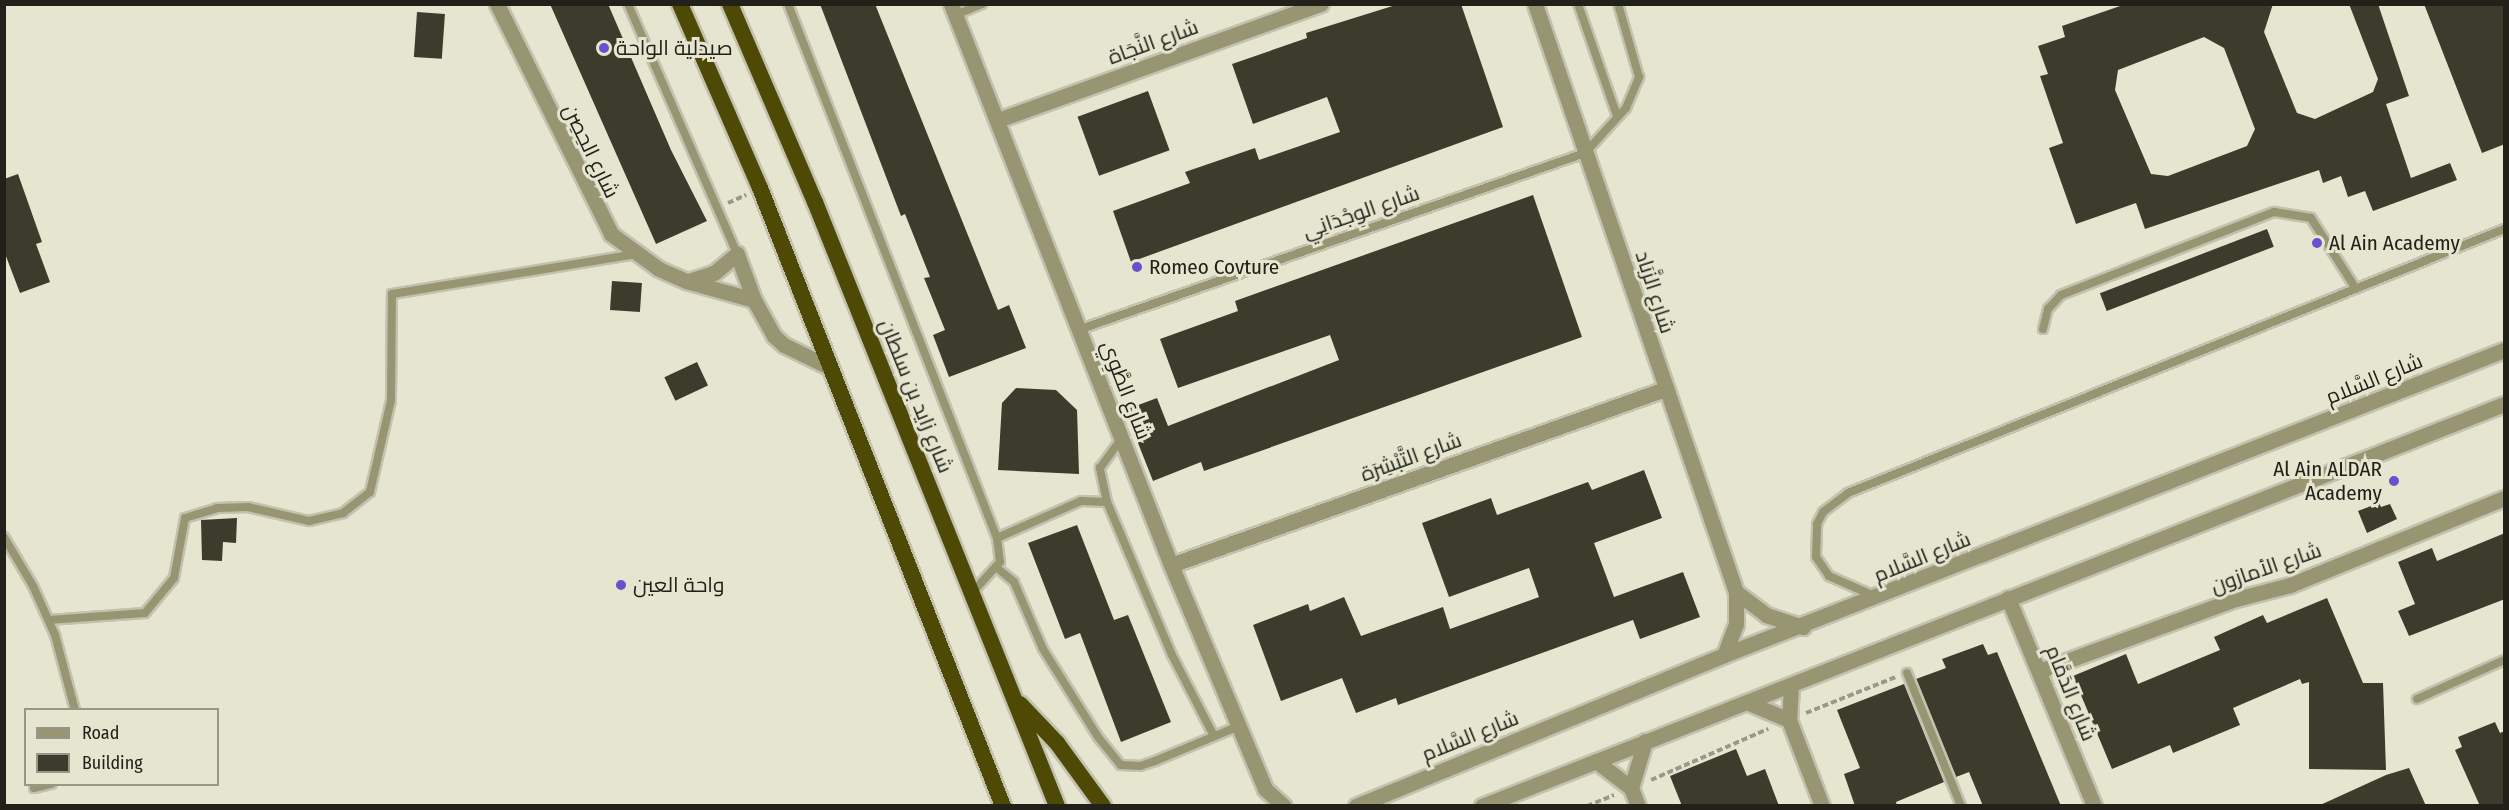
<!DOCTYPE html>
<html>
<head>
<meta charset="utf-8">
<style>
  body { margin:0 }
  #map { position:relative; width:2509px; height:810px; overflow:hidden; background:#e5e5d0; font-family:"Fira Sans Condensed",Cairo,sans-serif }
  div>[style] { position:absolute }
  .building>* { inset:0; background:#3d3c2c; transform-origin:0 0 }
  .path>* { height:4px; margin-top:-2px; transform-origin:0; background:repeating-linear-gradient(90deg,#999989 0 6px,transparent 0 9px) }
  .roads { filter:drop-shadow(2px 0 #c2c2af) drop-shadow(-2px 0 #c2c2af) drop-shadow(0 2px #c2c2af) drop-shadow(0 -2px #c2c2af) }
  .service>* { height:8px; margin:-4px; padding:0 4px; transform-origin:4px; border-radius:4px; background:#989672 }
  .minor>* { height:15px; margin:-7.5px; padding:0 7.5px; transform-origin:7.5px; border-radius:7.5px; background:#989672 }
  .tertiary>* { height:15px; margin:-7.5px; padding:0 7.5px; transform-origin:7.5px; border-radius:7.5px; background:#989672 }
  .trunk>* { height:16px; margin:-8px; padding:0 8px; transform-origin:8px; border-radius:8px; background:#4e4a06 }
  .dots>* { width:16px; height:16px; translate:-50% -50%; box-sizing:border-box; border:3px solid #e5e5d0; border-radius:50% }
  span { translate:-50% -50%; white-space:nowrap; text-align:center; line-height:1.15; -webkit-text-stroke:6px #e5e5d0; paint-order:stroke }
  .street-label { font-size:21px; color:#212119 }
  .poi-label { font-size:21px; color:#212119 }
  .left { translate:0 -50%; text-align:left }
  .right { translate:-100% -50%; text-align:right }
  .frame { position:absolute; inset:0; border:6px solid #212119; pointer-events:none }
  .legend { position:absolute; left:24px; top:708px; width:195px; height:78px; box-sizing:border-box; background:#e5e5d0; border:2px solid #979787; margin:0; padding:8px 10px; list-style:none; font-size:18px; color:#212119 }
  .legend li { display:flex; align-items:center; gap:12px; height:30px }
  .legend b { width:30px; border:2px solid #979787 }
</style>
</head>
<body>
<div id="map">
  <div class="building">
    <i style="clip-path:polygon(550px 4px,608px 4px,671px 150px,707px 221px,656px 244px)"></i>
    <i style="clip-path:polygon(820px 4px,875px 4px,998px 310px,1009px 305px,1026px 348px,949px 377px,933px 335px,945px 330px,924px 278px,930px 277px,905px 214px,901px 216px)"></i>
    <i style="clip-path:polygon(1399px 4px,1461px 4px,1503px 127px,1131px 262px,1113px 211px,1190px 183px,1185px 172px,1255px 148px,1259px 160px,1340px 132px,1327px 97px,1253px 124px,1232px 64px,1307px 38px,1306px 33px)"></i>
    <i style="clip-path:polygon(evenodd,2126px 4px,2273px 4px,2264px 32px,2297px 113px,2315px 119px,2373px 92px,2378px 79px,2349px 4px,2378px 4px,2409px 96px,2386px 104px,2411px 178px,2450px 163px,2457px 180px,2373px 211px,2365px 191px,2348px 197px,2341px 176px,2323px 183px,2319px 170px,2145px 229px,2136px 203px,2076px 224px,2049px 148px,2063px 143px,2040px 76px,2048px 74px,2038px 46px,2065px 37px,2062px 26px,2126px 4px,2204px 37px,2224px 48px,2255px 129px,2247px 146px,2168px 176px,2151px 174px,2115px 90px,2118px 70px,2204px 37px)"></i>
    <i style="clip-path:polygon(2424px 4px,2505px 4px,2505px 144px,2482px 153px)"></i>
    <i style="left:417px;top:12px;width:28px;height:45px;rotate:4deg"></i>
    <i style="left:1148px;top:91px;width:63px;height:75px;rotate:70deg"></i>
    <i style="clip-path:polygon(18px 174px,42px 242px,36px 244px,50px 282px,20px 293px,4px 251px,4px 179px)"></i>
    <i style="clip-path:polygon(1533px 195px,1582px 337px,1204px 471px,1201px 462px,1153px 481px,1125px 410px,1157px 398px,1168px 426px,1339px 360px,1330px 335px,1178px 388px,1160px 339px,1238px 311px,1235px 301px)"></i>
    <i style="left:2267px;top:229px;width:19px;height:179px;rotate:69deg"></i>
    <i style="left:612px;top:281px;width:30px;height:29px;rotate:4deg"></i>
    <i style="left:697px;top:362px;width:26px;height:36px;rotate:65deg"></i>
    <i style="clip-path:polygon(1016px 388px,1056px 390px,1077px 410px,1079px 474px,998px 470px,1002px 403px)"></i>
    <i style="clip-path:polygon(1644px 470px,1662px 518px,1594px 543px,1614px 597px,1683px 572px,1700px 617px,1640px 639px,1633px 620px,1398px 705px,1396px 698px,1356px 713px,1342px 678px,1281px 701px,1253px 625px,1308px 604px,1310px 611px,1344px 597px,1361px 636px,1443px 607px,1450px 629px,1539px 597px,1529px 568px,1449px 597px,1422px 523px,1491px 498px,1497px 515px,1588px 482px,1592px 490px)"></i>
    <i style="clip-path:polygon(2379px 503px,2381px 507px,2390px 504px,2397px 519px,2367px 533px,2358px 511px)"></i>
    <i style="clip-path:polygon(237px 518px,236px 543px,223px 542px,222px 561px,202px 560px,201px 520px)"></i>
    <i style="clip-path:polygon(1077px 525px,1114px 620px,1128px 615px,1171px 722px,1121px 742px,1080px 633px,1065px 639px,1028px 543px)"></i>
    <i style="clip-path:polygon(2505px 533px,2505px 599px,2409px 636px,2398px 611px,2415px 604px,2398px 562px,2432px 548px,2437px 561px)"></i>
    <i style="clip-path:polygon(2327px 598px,2363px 683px,2383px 683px,2386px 770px,2309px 769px,2309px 682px,2302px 684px,2300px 679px,2233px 708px,2240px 725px,2173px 753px,2170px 745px,2112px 769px,2073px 676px,2126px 654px,2138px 684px,2220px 650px,2214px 637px,2263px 615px,2267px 623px)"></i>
    <i style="clip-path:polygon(1983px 644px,1988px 655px,1997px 652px,2061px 806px,1983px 806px,1969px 772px,1956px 777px,1916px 679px,1946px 668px,1942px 659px)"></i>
    <i style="clip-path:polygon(1904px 684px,1944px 782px,1896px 802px,1897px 806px,1855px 806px,1844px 774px,1860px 768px,1837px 710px)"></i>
    <i style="clip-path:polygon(2495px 722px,2500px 733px,2505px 731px,2505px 806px,2480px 806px,2455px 750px,2462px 747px,2458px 737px)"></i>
    <i style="clip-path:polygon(1736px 749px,1747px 776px,1765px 769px,1779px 806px,1682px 806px,1670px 776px)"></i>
    <i style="clip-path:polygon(2409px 768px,2426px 806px,2318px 806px,2386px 775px)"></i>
  </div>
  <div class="path">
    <i style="left:728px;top:203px;width:20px;rotate:-24deg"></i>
    <i style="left:1806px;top:713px;width:97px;rotate:-21.8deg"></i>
    <i style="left:1651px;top:780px;width:128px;rotate:-23.6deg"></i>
    <i style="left:1587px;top:806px;width:29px;rotate:-22deg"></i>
  </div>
  <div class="roads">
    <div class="service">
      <i style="left:628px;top:4px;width:273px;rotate:66.4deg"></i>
      <i style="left:788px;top:4px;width:573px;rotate:68.63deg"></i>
      <i style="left:997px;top:538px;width:24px;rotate:83deg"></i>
      <i style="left:1000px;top:562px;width:43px;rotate:132.2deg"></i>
      <i style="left:1578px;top:4px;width:119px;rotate:70.8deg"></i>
      <i style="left:955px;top:15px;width:29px;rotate:-22deg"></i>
      <i style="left:1081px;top:329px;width:534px;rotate:-19.25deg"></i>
      <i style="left:1585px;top:153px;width:61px;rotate:-47.7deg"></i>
      <i style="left:1626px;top:108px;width:34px;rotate:-67deg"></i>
      <i style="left:1639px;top:77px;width:76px;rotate:-106deg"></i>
      <i style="left:2043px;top:329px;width:21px;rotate:-76deg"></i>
      <i style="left:2048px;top:309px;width:19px;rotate:-47deg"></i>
      <i style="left:2061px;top:295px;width:229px;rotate:-21.3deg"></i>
      <i style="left:2274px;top:212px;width:37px;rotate:9deg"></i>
      <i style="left:2311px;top:218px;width:84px;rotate:57.6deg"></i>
      <i style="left:1107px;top:502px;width:35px;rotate:-102deg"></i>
      <i style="left:1100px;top:468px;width:37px;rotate:-54deg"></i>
      <i style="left:4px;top:537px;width:57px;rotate:59.4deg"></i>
      <i style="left:33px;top:586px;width:54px;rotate:65.8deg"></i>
      <i style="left:55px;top:635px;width:78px;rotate:75.1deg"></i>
      <i style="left:997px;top:538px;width:92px;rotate:-23.8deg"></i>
      <i style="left:1081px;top:501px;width:26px;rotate:2deg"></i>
      <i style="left:1107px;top:502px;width:166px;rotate:67deg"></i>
      <i style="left:1172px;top:655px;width:91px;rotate:62.6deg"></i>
      <i style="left:997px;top:568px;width:22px;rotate:39deg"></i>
      <i style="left:1014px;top:582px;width:73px;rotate:66.6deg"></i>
      <i style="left:1043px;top:649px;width:104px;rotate:58deg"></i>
      <i style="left:1098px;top:737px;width:36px;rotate:51deg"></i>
      <i style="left:1121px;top:765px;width:19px;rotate:3deg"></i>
      <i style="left:1140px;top:766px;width:16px;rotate:-18deg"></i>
      <i style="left:1155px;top:761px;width:91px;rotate:-22.6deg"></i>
      <i style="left:1872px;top:595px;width:47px;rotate:-156.2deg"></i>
      <i style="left:1829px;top:576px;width:23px;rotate:-124deg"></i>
      <i style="left:1816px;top:557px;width:33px;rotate:-88deg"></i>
      <i style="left:1817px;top:524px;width:13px;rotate:-63deg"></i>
      <i style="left:1823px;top:512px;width:31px;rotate:-37deg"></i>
      <i style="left:1848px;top:493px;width:707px;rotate:-21.92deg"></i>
      <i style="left:49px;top:620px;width:96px;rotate:-4.2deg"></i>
      <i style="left:145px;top:613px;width:45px;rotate:-50.4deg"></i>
      <i style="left:174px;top:578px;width:61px;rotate:-79.6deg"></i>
      <i style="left:185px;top:518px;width:34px;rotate:-17deg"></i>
      <i style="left:217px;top:508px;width:31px;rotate:-2deg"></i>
      <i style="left:248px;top:507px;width:63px;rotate:12.9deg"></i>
      <i style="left:309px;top:521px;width:35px;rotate:-13deg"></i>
      <i style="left:343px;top:513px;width:34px;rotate:-38deg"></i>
      <i style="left:370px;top:492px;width:94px;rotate:-77.1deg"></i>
      <i style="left:391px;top:400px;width:106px;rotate:-89.5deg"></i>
      <i style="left:392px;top:294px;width:246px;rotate:-9.3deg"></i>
      <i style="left:1907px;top:673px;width:144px;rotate:67.9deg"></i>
      <i style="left:2417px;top:699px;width:95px;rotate:-24.1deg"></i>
      <i style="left:34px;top:788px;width:18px;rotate:-13deg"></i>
    </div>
    <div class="minor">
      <i style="left:497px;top:4px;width:257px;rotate:63.6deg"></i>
      <i style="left:611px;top:234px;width:59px;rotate:36.1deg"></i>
      <i style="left:659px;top:269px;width:30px;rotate:24deg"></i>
      <i style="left:686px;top:281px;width:71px;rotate:15.6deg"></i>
      <i style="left:754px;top:300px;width:41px;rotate:60.9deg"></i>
      <i style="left:774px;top:336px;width:13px;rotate:42deg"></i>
      <i style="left:784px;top:345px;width:52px;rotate:26.1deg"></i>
      <i style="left:951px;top:4px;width:603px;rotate:68.59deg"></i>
      <i style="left:1171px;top:565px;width:243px;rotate:67.2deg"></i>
      <i style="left:1265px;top:789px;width:25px;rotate:42deg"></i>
      <i style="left:1535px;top:4px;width:621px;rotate:71.13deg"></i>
      <i style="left:1736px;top:592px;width:32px;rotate:90deg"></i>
      <i style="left:1736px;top:624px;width:33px;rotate:111deg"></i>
      <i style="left:998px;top:120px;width:343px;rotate:-19.8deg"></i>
      <i style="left:689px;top:281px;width:26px;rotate:-18deg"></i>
      <i style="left:714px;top:273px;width:30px;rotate:-40deg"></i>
      <i style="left:737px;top:254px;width:49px;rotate:69.7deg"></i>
      <i style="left:1171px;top:565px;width:524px;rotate:-19.61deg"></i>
      <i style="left:1736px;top:592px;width:38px;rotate:37deg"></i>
      <i style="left:1766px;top:615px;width:39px;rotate:18deg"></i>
      <i style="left:2008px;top:598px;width:225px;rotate:67.5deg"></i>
      <i style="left:2039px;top:671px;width:210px;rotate:-20.1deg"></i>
      <i style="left:2236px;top:599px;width:56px;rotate:-14.5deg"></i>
      <i style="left:2290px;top:585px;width:231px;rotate:-22.1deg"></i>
      <i style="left:1791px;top:685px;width:35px;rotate:93deg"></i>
      <i style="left:1789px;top:720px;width:92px;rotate:69deg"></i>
      <i style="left:1749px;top:703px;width:43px;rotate:23deg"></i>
      <i style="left:1596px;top:761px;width:44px;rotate:37.6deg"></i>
      <i style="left:1631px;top:788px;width:19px;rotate:69deg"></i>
      <i style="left:1631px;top:788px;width:49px;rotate:-73.4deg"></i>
    </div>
    <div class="tertiary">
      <i style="left:1356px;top:806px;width:398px;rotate:-22.3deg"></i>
      <i style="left:1724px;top:655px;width:838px;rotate:-21.36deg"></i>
      <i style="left:1482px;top:806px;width:1098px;rotate:-21.47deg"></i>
    </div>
    <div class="trunk">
      <i style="left:680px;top:4px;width:201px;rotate:66.5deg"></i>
      <i style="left:760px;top:188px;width:664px;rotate:68.54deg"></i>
      <i style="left:730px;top:4px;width:215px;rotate:66.8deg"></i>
      <i style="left:815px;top:202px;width:651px;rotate:68.17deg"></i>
      <i style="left:1020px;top:704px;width:54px;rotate:46.5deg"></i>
      <i style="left:1057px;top:743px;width:78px;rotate:53.9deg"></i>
    </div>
  </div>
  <div class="dots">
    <i style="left:604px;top:48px;background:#6652cb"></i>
    <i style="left:2317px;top:243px;background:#6652cb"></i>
    <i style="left:1137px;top:267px;background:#6652cb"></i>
    <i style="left:2394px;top:481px;background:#6652cb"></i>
    <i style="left:621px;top:585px;background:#6652cb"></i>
  </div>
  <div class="street-label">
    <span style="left:1153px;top:42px;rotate:-20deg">شارع النَّجَاة</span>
    <span style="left:591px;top:151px;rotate:64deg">شارع الحِصِن</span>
    <span style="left:1361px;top:212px;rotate:-19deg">شارع الوِجْدَانِي</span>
    <span style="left:1655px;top:292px;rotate:72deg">شارع الزَّبَاد</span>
    <span style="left:2374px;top:379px;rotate:-22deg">شارع السَّلام</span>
    <span style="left:1126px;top:390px;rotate:69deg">شارع الطَّوِي</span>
    <span style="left:916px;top:396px;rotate:68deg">شارع زايد بن سلطان</span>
    <span style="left:1411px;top:457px;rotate:-20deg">شارع التَّبْشِرَة</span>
    <span style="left:1922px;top:557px;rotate:-22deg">شارع السَّلام</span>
    <span style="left:2266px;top:568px;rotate:-19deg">شارع الأمازون</span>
    <span style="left:2071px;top:693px;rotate:68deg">شارع الدَمَّام</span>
    <span style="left:1470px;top:736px;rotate:-22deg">شارع السَّلام</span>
  </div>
  <div class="poi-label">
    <span class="left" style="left:616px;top:48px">صيدلية الواحة</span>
    <span class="left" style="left:2329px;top:243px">Al Ain Academy</span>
    <span class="left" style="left:1149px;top:267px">Romeo Covture</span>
    <span class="right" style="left:2382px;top:481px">Al Ain ALDAR<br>Academy</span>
    <span class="left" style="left:633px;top:585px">واحة العين</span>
  </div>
  <div class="frame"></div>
  <ul class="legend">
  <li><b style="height:8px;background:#989672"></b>Road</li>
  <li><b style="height:16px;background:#3d3c2c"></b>Building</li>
  </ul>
</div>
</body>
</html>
